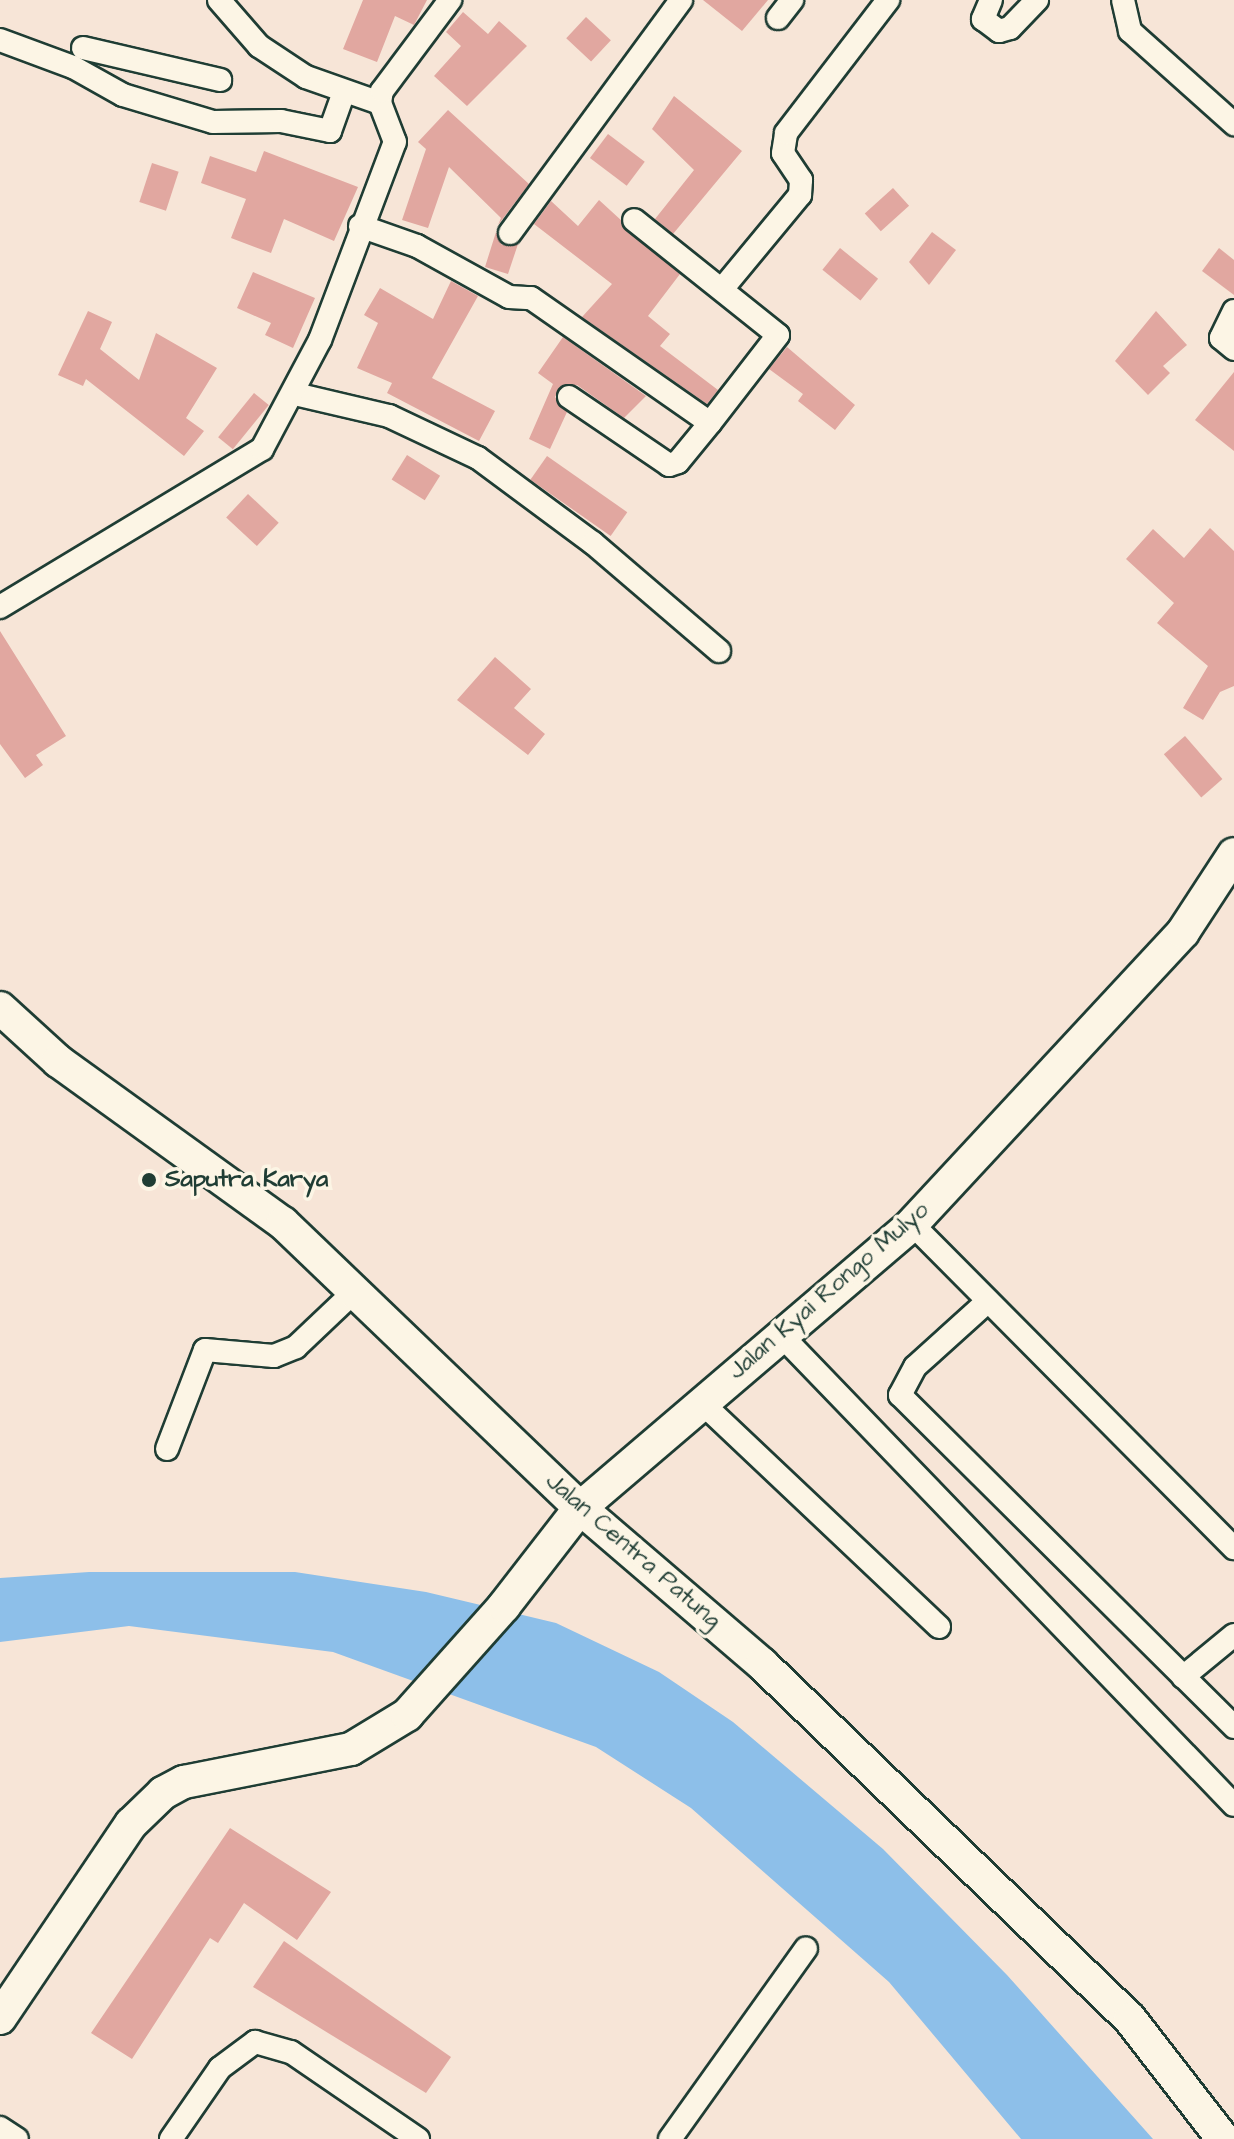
<!DOCTYPE html>
<html>
<head>
<meta charset="utf-8">
<style>
  body { margin:0 }
  #map { position:relative; width:1234px; height:2139px; overflow:hidden; background:#f7e5d7; font-family:"Architects Daughter",sans-serif }
  div>[style] { position:absolute }
  .water>* { inset:0; background:#8dbfe9 }
  .building>* { inset:0; background:#e1a7a0; transform-origin:0 0 }
  .roads { filter:drop-shadow(2px 0 #1f3d34) drop-shadow(-2px 0 #1f3d34) drop-shadow(0 2px #1f3d34) drop-shadow(0 -2px #1f3d34) }
  .street>* { height:22px; margin:-11px; padding:0 11px; transform-origin:11px; border-radius:11px; background:#fcf5e5 }
  .secondary>* { height:32px; margin:-16px; padding:0 16px; transform-origin:16px; border-radius:16px; background:#fcf5e5 }
  .dots>* { width:22px; height:22px; translate:-50% -50%; box-sizing:border-box; border:4px solid #fcf5e5; border-radius:50% }
  span { translate:-50% -50%; white-space:nowrap; text-align:center; line-height:1.15; -webkit-text-stroke:7px #fcf5e5; paint-order:stroke }
  .poi-label { font-size:24px; color:#1f3d34; font-weight:700 }
  .left { translate:0 -50%; text-align:left }
  .street-label { font-size:24px; color:#1f3d34 }
</style>
</head>
<body>
<div id="map">
  <div class="water">
    <i style="clip-path:polygon(89px 1572px,295px 1572px,426px 1592px,556px 1623px,659px 1672px,733px 1722px,883px 1849px,1007px 1975px,1153px 2139px,1021px 2139px,889px 1982px,691px 1808px,596px 1747px,333px 1652px,129px 1626px,0 1642px,0 1578px)"></i>
  </div>
  <div class="building">
    <i style="clip-path:polygon(363px 0,427px 0,414px 25px,395px 16px,377px 62px,343px 49px)"></i>
    <i style="clip-path:polygon(703px 0,768px 0,742px 31px)"></i>
    <i style="clip-path:polygon(463px 12px,488px 34px,499px 21px,527px 46px,467px 106px,434px 76px,461px 46px,446px 32px)"></i>
    <i style="left:586px;top:17px;width:34px;height:29px;rotate:43deg"></i>
    <i style="clip-path:polygon(674px 96px,742px 151px,673px 234px,655px 219px,694px 170px,652px 129px)"></i>
    <i style="clip-path:polygon(448px 110px,529px 184px,498px 225px,501px 218px,449px 167px,428px 228px,402px 220px,426px 149px,418px 142px)"></i>
    <i style="left:608px;top:134px;width:46px;height:30px;rotate:37deg"></i>
    <i style="clip-path:polygon(264px 151px,358px 187px,334px 241px,284px 219px,271px 253px,231px 238px,246px 199px,201px 183px,210px 156px,256px 172px)"></i>
    <i style="left:152px;top:163px;width:28px;height:41px;rotate:18deg"></i>
    <i style="left:893px;top:188px;width:24px;height:38px;rotate:48deg"></i>
    <i style="clip-path:polygon(599px 200px,680px 274px,648px 316px,670px 334px,660px 346px,718px 390px,707px 404px,582px 317px,612px 284px,534px 224px,551px 201px,578px 226px)"></i>
    <i style="clip-path:polygon(496px 232px,502px 245px,518px 244px,508px 274px,485px 267px)"></i>
    <i style="clip-path:polygon(932px 232px,956px 250px,929px 285px,909px 262px)"></i>
    <i style="left:840px;top:248px;width:49px;height:28px;rotate:39deg"></i>
    <i style="clip-path:polygon(1219px 248px,1234px 260px,1234px 295px,1202px 271px)"></i>
    <i style="clip-path:polygon(253px 272px,315px 298px,293px 348px,265px 335px,271px 323px,237px 308px)"></i>
    <i style="clip-path:polygon(451px 281px,478px 296px,432px 378px,495px 411px,479px 441px,387px 393px,392px 383px,357px 368px,378px 323px,364px 315px,380px 288px,433px 319px)"></i>
    <i style="clip-path:polygon(88px 311px,112px 322px,100px 349px,139px 380px,156px 333px,217px 368px,186px 418px,204px 431px,184px 456px,86px 379px,83px 386px,58px 375px)"></i>
    <i style="clip-path:polygon(1156px 311px,1187px 345px,1163px 366px,1170px 373px,1148px 395px,1115px 361px)"></i>
    <i style="clip-path:polygon(563px 337px,646px 396px,624px 418px,577px 385px,562px 385px,555px 397px,567px 412px,550px 449px,529px 439px,553px 384px,538px 373px)"></i>
    <i style="clip-path:polygon(787px 347px,855px 405px,835px 430px,798px 401px,803px 394px,769px 369px)"></i>
    <i style="clip-path:polygon(1234px 372px,1234px 451px,1195px 420px)"></i>
    <i style="left:254px;top:393px;width:19px;height:57px;rotate:39deg"></i>
    <i style="left:407px;top:455px;width:39px;height:29px;rotate:32deg"></i>
    <i style="left:547px;top:456px;width:98px;height:29px;rotate:35deg"></i>
    <i style="left:248px;top:494px;width:42px;height:32px;rotate:43deg"></i>
    <i style="clip-path:polygon(1210px 528px,1234px 551px,1234px 686px,1220px 692px,1203px 720px,1183px 708px,1208px 666px,1157px 623px,1174px 603px,1126px 559px,1153px 529px,1184px 558px)"></i>
    <i style="clip-path:polygon(0 631px,66px 736px,36px 755px,43px 765px,25px 778px,0 744px)"></i>
    <i style="clip-path:polygon(495px 657px,531px 689px,514px 708px,545px 734px,528px 755px,457px 700px)"></i>
    <i style="left:1185px;top:736px;width:57px;height:28px;rotate:49deg"></i>
    <i style="clip-path:polygon(230px 1828px,331px 1892px,297px 1940px,244px 1903px,218px 1943px,210px 1938px,132px 2059px,91px 2033px)"></i>
    <i style="clip-path:polygon(284px 1941px,451px 2057px,426px 2093px,253px 1987px)"></i>
  </div>
  <div class="roads">
    <div class="street">
      <i style="left:219px;top:0;width:61px;rotate:49deg"></i>
      <i style="left:259px;top:46px;width:56px;rotate:33.4deg"></i>
      <i style="left:306px;top:77px;width:78px;rotate:19.4deg"></i>
      <i style="left:991px;top:0;width:21px;rotate:113deg"></i>
      <i style="left:983px;top:19px;width:20px;rotate:37deg"></i>
      <i style="left:999px;top:31px;width:11px;rotate:-15deg"></i>
      <i style="left:1010px;top:28px;width:39px;rotate:-46deg"></i>
      <i style="left:1123px;top:0;width:32px;rotate:77deg"></i>
      <i style="left:1130px;top:31px;width:140px;rotate:41.8deg"></i>
      <i style="left:778px;top:18px;width:23px;rotate:-52deg"></i>
      <i style="left:0;top:40px;width:78px;rotate:20.3deg"></i>
      <i style="left:73px;top:67px;width:57px;rotate:29.2deg"></i>
      <i style="left:123px;top:95px;width:94px;rotate:16.7deg"></i>
      <i style="left:213px;top:122px;width:68px;rotate:-0.8deg"></i>
      <i style="left:281px;top:121px;width:50px;rotate:11.5deg"></i>
      <i style="left:330px;top:131px;width:41px;rotate:-70.3deg"></i>
      <i style="left:83px;top:48px;width:141px;rotate:13.1deg"></i>
      <i style="left:360px;top:226px;width:60px;rotate:19.3deg"></i>
      <i style="left:417px;top:246px;width:105px;rotate:29deg"></i>
      <i style="left:509px;top:297px;width:22px;rotate:3deg"></i>
      <i style="left:531px;top:298px;width:218px;rotate:34.9deg"></i>
      <i style="left:710px;top:423px;width:111px;rotate:-52.3deg"></i>
      <i style="left:778px;top:335px;width:184px;rotate:-141.4deg"></i>
      <i style="left:510px;top:233px;width:289px;rotate:-53.7deg"></i>
      <i style="left:723px;top:288px;width:121px;rotate:-50.4deg"></i>
      <i style="left:800px;top:195px;width:15px;rotate:-86deg"></i>
      <i style="left:801px;top:180px;width:32px;rotate:-124deg"></i>
      <i style="left:783px;top:153px;width:20px;rotate:-81deg"></i>
      <i style="left:786px;top:133px;width:168px;rotate:-52.5deg"></i>
      <i style="left:1234px;top:311px;width:30px;rotate:116deg"></i>
      <i style="left:1221px;top:338px;width:17px;rotate:40deg"></i>
      <i style="left:295px;top:394px;width:97px;rotate:13.2deg"></i>
      <i style="left:389px;top:416px;width:98px;rotate:25.3deg"></i>
      <i style="left:478px;top:458px;width:143px;rotate:36.5deg"></i>
      <i style="left:593px;top:543px;width:166px;rotate:40.6deg"></i>
      <i style="left:569px;top:397px;width:121px;rotate:34.2deg"></i>
      <i style="left:669px;top:465px;width:9px;rotate:-18deg"></i>
      <i style="left:678px;top:462px;width:50px;rotate:-50.6deg"></i>
      <i style="left:0;top:607px;width:306px;rotate:-31.1deg"></i>
      <i style="left:262px;top:449px;width:123px;rotate:-62deg"></i>
      <i style="left:320px;top:340px;width:212px;rotate:-69.3deg"></i>
      <i style="left:395px;top:142px;width:42px;rotate:-111deg"></i>
      <i style="left:380px;top:103px;width:12px;rotate:-81deg"></i>
      <i style="left:382px;top:91px;width:114px;rotate:-53.2deg"></i>
      <i style="left:912px;top:1224px;width:457px;rotate:45.2deg"></i>
      <i style="left:988px;top:1301px;width:98px;rotate:137.9deg"></i>
      <i style="left:915px;top:1367px;width:32px;rotate:118deg"></i>
      <i style="left:900px;top:1395px;width:471px;rotate:44.8deg"></i>
      <i style="left:782px;top:1336px;width:651px;rotate:46.06deg"></i>
      <i style="left:700px;top:1401px;width:329px;rotate:43.4deg"></i>
      <i style="left:167px;top:1449px;width:106px;rotate:-69deg"></i>
      <i style="left:205px;top:1350px;width:69px;rotate:5deg"></i>
      <i style="left:274px;top:1356px;width:24px;rotate:-22deg"></i>
      <i style="left:296px;top:1347px;width:83px;rotate:-43.5deg"></i>
      <i style="left:1183px;top:1677px;width:66px;rotate:-39.5deg"></i>
      <i style="left:0;top:2128px;width:20px;rotate:33deg"></i>
      <i style="left:171px;top:2139px;width:86px;rotate:-55.4deg"></i>
      <i style="left:220px;top:2068px;width:44px;rotate:-36.6deg"></i>
      <i style="left:255px;top:2042px;width:37px;rotate:16deg"></i>
      <i style="left:291px;top:2052px;width:154px;rotate:34.4deg"></i>
      <i style="left:670px;top:2139px;width:234px;rotate:-54.5deg"></i>
    </div>
    <div class="secondary">
      <i style="left:0;top:1008px;width:79px;rotate:42.4deg"></i>
      <i style="left:58px;top:1061px;width:277px;rotate:35.8deg"></i>
      <i style="left:283px;top:1223px;width:412px;rotate:43.8deg"></i>
      <i style="left:580px;top:1508px;width:240px;rotate:40.6deg"></i>
      <i style="left:762px;top:1664px;width:511px;rotate:43.97deg"></i>
      <i style="left:1130px;top:2019px;width:152px;rotate:52.2deg"></i>
      <i style="left:0;top:2018px;width:234px;rotate:-56deg"></i>
      <i style="left:131px;top:1824px;width:45px;rotate:-44.1deg"></i>
      <i style="left:163px;top:1793px;width:24px;rotate:-28deg"></i>
      <i style="left:184px;top:1782px;width:170px;rotate:-11.2deg"></i>
      <i style="left:351px;top:1749px;width:66px;rotate:-31.3deg"></i>
      <i style="left:407px;top:1715px;width:146px;rotate:-48.3deg"></i>
      <i style="left:504px;top:1606px;width:124px;rotate:-52.2deg"></i>
      <i style="left:580px;top:1508px;width:437px;rotate:-40.5deg"></i>
      <i style="left:912px;top:1224px;width:398px;rotate:-47.1deg"></i>
      <i style="left:1183px;top:932px;width:93px;rotate:-56.8deg"></i>
    </div>
  </div>
  <div class="dots">
    <i style="left:149px;top:1180px;background:#1f3d34"></i>
  </div>
  <div class="poi-label">
    <span class="left" style="left:165px;top:1180px">Saputra Karya</span>
  </div>
  <div class="street-label">
    <span style="left:829px;top:1291px;rotate:-41deg">Jalan Kyai Rongo Mulyo</span>
    <span style="left:633px;top:1551px;rotate:41deg">Jalan Centra Patung</span>
  </div>
</div>
</body>
</html>
